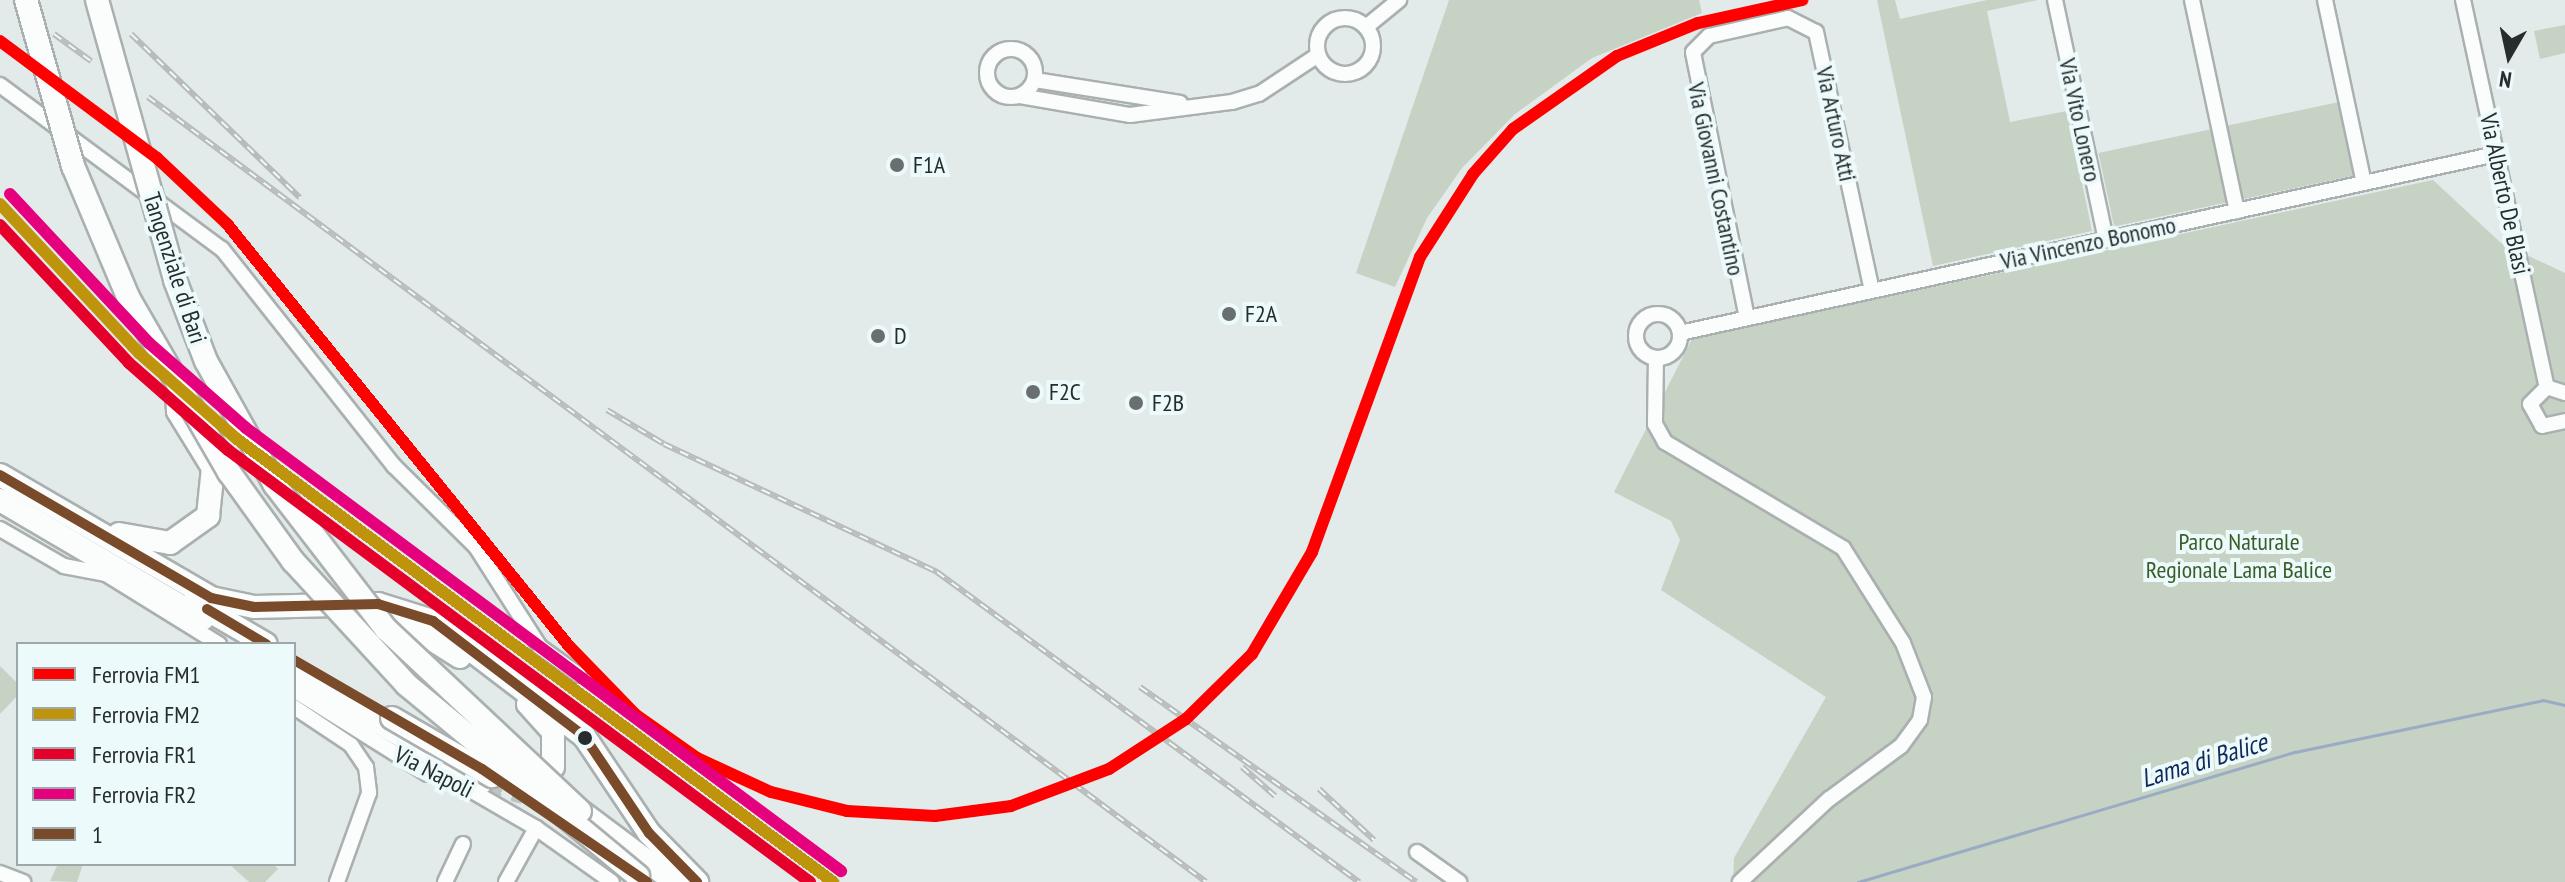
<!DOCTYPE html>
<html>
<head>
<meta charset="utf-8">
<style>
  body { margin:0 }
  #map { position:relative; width:2565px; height:882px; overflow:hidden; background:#e3eaea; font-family:"PT Sans Narrow",sans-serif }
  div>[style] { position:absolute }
  .green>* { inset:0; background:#c5d2c4; transform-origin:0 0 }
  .stream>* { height:3px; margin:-1.5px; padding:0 1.5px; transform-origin:1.5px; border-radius:1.5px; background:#9aabc4 }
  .highway-tunnel>* { height:22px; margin-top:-11px; transform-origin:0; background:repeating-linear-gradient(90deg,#bdc4c4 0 22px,transparent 0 33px) }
  .roads { filter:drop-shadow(2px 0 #aab0b0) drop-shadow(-2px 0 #aab0b0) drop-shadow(0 2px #aab0b0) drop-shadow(0 -2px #aab0b0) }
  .minor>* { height:14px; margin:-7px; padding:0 7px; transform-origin:7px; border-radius:7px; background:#fbfcfc }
  .minor>.ring { margin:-7px; padding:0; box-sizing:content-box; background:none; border:14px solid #fbfcfc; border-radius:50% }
  .highway>* { height:22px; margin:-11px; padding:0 11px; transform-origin:11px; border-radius:11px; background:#fbfcfc }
  .rail>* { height:6px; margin-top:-3px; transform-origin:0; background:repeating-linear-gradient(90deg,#edfafb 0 9px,#b9bbbb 0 18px); box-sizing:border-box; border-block:2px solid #b9bbbb }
  .bridges { filter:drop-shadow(2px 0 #aab0b0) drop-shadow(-2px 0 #aab0b0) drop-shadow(0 2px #aab0b0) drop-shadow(0 -2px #aab0b0) }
  .highway-bridge>* { height:22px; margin:-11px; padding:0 11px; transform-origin:11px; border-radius:11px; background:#fbfcfc }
  .bus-1>* { height:10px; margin:-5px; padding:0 5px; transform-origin:5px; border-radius:5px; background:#7a4b2a }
  .rail-1>* { height:12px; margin:-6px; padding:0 6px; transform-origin:6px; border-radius:6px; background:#f00 }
  .rail-2>* { height:12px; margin:-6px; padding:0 6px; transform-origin:6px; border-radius:6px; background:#be940d }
  .rail-3>* { height:12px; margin:-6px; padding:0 6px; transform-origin:6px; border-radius:6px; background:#e4002b }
  .rail-4>* { height:12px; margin:-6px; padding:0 6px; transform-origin:6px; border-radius:6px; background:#e5007d }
  .dots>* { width:22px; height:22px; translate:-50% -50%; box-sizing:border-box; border:4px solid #edfafb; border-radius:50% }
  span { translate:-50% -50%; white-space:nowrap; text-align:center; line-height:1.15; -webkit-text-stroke:8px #edfafb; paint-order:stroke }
  .street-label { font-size:24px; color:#272c2c }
  .poi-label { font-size:24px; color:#272c2c }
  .left { translate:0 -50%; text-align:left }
  .park-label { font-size:24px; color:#395d29 }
  .water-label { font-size:26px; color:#102857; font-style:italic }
  .legend { position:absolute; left:16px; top:642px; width:280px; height:224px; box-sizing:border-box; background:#edfafb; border:2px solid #9ea8a8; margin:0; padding:10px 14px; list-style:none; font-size:24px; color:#272c2c }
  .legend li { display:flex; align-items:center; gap:16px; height:40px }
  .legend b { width:40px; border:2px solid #9ea8a8 }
  .north { position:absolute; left:2469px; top:16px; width:80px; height:80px; -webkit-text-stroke:6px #edfafb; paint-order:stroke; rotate:189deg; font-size:22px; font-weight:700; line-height:32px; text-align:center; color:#272c2c }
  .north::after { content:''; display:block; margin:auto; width:28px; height:36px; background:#272c2c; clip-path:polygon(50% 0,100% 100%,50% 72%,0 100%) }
</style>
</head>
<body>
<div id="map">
  <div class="green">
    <i style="clip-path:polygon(1449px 0,1699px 0,1702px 13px,1592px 58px,1515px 114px,1462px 168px,1427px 218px,1395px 287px,1356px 273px)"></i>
    <i style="clip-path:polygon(1877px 0,1895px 0,1900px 19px,1987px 0,2038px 0,1987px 11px,2010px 122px,2067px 111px,2092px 231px,1933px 266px)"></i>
    <i style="clip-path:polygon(2565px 25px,2565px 53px,2540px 59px,2534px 31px)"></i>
    <i style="left:2339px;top:102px;width:75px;height:116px;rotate:78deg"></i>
    <i style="left:2212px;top:129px;width:75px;height:116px;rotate:78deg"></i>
    <i style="clip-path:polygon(2433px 180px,2501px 243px,2565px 273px,2565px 882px,1733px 882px,1734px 858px,1826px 697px,1661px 590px,1680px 540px,1671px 521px,1614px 492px,1692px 339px)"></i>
    <i style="clip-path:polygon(0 666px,18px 684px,18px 695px,0 714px)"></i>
    <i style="clip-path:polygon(58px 864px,83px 864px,77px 882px,50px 881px)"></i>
    <i style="clip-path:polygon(229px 864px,273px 864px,278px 869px,265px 882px,249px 882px)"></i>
  </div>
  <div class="stream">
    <i style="left:1858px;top:882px;width:456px;rotate:-16.6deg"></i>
    <i style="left:2295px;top:752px;width:253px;rotate:-11.8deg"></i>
    <i style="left:2543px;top:700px;width:23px;rotate:13deg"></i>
  </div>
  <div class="highway-tunnel">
    <i style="left:481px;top:783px;width:44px;rotate:13.1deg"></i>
    <i style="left:524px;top:793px;width:26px;rotate:-31deg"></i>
  </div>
  <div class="roads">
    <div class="minor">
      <i style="left:2055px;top:0;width:244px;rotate:78deg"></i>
      <i style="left:2192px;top:0;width:216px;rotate:78deg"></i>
      <i style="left:2325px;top:0;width:187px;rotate:78deg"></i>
      <i style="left:2463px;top:0;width:396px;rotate:77.8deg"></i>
      <i class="ring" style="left:1317px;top:18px;width:42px;height:42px"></i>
      <i style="left:1366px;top:27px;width:43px;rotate:-39.3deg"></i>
      <i class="ring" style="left:987px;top:49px;width:34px;height:34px"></i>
      <i style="left:1035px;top:80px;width:147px;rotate:9deg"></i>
      <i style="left:0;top:85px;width:276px;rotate:36.5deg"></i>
      <i style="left:222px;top:249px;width:277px;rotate:51.6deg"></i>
      <i style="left:394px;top:466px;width:115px;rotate:44.6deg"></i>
      <i style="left:476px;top:547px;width:119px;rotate:57.4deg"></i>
      <i style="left:540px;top:647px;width:48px;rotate:35.7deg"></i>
      <i style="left:1020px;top:96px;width:112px;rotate:9.8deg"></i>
      <i style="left:1130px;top:115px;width:103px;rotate:-7.3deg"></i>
      <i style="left:1232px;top:102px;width:28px;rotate:-17deg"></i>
      <i style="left:1259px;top:94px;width:71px;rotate:-33.5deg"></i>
      <i class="ring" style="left:1636px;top:314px;width:30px;height:30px"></i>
      <i style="left:1747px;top:318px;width:271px;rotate:-101.5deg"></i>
      <i style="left:1693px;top:52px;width:23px;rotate:-45deg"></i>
      <i style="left:1709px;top:36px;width:81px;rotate:-12.8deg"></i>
      <i style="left:1788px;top:18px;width:31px;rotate:27deg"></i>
      <i style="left:1816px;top:32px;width:264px;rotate:77.8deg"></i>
      <i style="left:1680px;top:333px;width:835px;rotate:-12.37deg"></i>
      <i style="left:1656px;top:358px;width:66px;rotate:90.9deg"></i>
      <i style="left:1655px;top:424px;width:21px;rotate:61deg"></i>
      <i style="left:1665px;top:442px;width:207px;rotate:30.8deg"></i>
      <i style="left:1843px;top:548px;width:112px;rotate:57.7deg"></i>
      <i style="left:1903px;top:643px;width:58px;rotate:68.7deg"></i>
      <i style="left:1924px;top:697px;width:23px;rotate:100deg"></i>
      <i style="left:1920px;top:720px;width:32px;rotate:126deg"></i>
      <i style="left:1901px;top:746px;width:89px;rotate:143.6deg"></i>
      <i style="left:1829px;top:799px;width:122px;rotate:137deg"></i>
      <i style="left:2565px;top:393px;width:19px;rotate:-162deg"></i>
      <i style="left:2547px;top:387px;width:24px;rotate:135deg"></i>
      <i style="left:2530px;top:404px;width:25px;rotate:61deg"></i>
      <i style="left:2542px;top:426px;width:24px;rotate:-12deg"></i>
      <i style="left:0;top:529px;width:74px;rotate:30deg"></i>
      <i style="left:64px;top:566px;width:43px;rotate:10.8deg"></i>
      <i style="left:106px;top:574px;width:133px;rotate:31.8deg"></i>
      <i style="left:294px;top:690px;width:158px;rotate:32.1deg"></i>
      <i style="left:428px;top:774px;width:13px;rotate:-4deg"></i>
      <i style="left:441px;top:773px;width:110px;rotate:30.1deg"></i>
      <i style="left:536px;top:828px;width:93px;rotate:35.4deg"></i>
      <i style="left:294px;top:707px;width:69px;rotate:33.7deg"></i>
      <i style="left:351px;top:745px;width:27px;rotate:56deg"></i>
      <i style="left:366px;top:767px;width:26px;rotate:83deg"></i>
      <i style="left:369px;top:793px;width:95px;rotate:109.8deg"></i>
      <i style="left:1417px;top:852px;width:52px;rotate:35.5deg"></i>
      <i style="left:0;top:873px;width:25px;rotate:21deg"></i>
      <i style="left:445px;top:882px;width:42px;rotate:-64.7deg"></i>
      <i style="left:506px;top:882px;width:62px;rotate:-60.9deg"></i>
    </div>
    <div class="highway">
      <i style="left:0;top:475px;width:244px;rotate:30.2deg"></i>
      <i style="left:211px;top:598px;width:44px;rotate:11.8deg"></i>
      <i style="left:254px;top:607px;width:124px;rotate:-1.4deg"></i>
      <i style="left:378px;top:604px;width:58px;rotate:17.2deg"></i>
      <i style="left:433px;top:621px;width:190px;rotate:37.3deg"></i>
      <i style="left:584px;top:736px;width:117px;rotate:56.2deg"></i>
      <i style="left:649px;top:833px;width:69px;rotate:45.6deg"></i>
      <i style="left:0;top:500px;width:235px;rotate:30.4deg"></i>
      <i style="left:119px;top:534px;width:52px;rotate:10deg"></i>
      <i style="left:170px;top:543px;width:47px;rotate:-35.4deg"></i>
      <i style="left:208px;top:516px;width:48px;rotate:-84.1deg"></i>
      <i style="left:213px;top:468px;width:67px;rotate:-121.6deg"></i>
      <i style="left:178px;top:411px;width:21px;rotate:-93deg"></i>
      <i style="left:194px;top:602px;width:83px;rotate:30.3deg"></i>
      <i style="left:398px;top:618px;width:73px;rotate:32.2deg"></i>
      <i style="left:294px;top:672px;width:217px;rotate:30.7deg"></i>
      <i style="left:528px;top:704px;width:38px;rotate:48deg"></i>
      <i style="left:553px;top:732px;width:35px;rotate:90deg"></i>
      <i style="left:580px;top:811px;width:119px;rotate:36.8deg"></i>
    </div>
  </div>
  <div class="rail">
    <i style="left:54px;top:34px;width:46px;rotate:36.1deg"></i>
    <i style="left:131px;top:34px;width:235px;rotate:44.1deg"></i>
    <i style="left:148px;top:97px;width:1317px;rotate:36.57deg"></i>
    <i style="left:607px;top:410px;width:66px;rotate:30.8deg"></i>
    <i style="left:664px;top:444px;width:302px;rotate:25.1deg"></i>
    <i style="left:937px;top:572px;width:524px;rotate:36.3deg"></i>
    <i style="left:1140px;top:687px;width:338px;rotate:35.2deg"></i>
    <i style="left:1242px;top:767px;width:44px;rotate:41.3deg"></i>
    <i style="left:1319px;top:789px;width:75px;rotate:42.8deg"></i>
  </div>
  <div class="bridges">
    <div class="highway-bridge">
      <i style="left:26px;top:0;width:173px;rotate:74.2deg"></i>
      <i style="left:73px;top:166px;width:144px;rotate:67.2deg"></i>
      <i style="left:129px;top:299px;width:200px;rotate:60deg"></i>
      <i style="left:229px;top:472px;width:110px;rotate:54.3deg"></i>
      <i style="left:293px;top:561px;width:168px;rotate:47.4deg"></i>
      <i style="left:407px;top:685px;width:300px;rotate:39.6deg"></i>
      <i style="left:97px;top:0;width:291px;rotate:74.4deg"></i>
      <i style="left:175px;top:280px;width:87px;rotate:69.1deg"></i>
      <i style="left:206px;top:361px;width:142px;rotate:60.9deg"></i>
      <i style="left:275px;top:485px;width:182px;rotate:52.4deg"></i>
      <i style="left:386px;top:629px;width:266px;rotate:43.2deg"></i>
      <i style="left:392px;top:718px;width:116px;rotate:30.1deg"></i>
    </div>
  </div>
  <div class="bus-1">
    <i style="left:0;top:475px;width:244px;rotate:30.2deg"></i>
    <i style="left:211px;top:598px;width:44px;rotate:11.8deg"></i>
    <i style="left:254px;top:607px;width:124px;rotate:-1.4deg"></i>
    <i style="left:378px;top:604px;width:58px;rotate:17.2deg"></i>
    <i style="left:433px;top:621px;width:190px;rotate:37.3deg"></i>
    <i style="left:584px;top:736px;width:117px;rotate:56.2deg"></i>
    <i style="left:649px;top:833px;width:69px;rotate:45.6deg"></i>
    <i style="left:207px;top:609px;width:69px;rotate:30.7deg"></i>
    <i style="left:294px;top:660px;width:217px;rotate:30.1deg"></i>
    <i style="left:482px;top:769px;width:200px;rotate:34.4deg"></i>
  </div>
  <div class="rail-1">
    <i style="left:0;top:41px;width:196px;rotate:36.7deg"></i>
    <i style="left:157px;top:158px;width:96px;rotate:43.3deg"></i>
    <i style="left:227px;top:224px;width:543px;rotate:50.98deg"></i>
    <i style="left:569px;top:646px;width:96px;rotate:45.8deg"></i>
    <i style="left:636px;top:715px;width:75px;rotate:35.2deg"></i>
    <i style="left:697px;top:758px;width:81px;rotate:24.7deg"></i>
    <i style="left:771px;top:792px;width:78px;rotate:14deg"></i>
    <i style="left:847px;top:811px;width:88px;rotate:3.3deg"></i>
    <i style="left:935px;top:816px;width:77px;rotate:-7.5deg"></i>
    <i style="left:1011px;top:806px;width:105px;rotate:-20.7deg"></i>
    <i style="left:1109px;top:769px;width:92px;rotate:-33deg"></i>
    <i style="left:1186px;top:719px;width:93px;rotate:-44.6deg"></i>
    <i style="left:1252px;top:654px;width:118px;rotate:-59.5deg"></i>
    <i style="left:1312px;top:552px;width:314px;rotate:-69.9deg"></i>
    <i style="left:1420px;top:257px;width:98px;rotate:-57.4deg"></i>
    <i style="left:1473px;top:174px;width:60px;rotate:-48.4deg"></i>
    <i style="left:1513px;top:129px;width:127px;rotate:-35.1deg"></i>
    <i style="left:1617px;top:56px;width:87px;rotate:-22.2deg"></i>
    <i style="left:1698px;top:23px;width:107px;rotate:-12.4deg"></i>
  </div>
  <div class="rail-2">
    <i style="left:0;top:204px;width:204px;rotate:47deg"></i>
    <i style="left:139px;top:353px;width:130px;rotate:41.3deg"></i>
    <i style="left:237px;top:439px;width:743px;rotate:36.62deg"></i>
  </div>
  <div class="rail-3">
    <i style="left:0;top:225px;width:189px;rotate:46.9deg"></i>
    <i style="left:129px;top:363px;width:132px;rotate:41.3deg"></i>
    <i style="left:228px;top:450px;width:725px;rotate:36.59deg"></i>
  </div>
  <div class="rail-4">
    <i style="left:10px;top:194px;width:204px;rotate:47deg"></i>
    <i style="left:149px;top:343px;width:129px;rotate:41.2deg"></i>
    <i style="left:246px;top:428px;width:742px;rotate:36.67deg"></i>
  </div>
  <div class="dots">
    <i style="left:897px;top:165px;background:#696e6e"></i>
    <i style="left:1229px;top:314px;background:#696e6e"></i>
    <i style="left:878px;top:336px;background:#696e6e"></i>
    <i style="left:1033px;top:392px;background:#696e6e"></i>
    <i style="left:1136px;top:403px;background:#696e6e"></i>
    <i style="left:585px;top:738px;background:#272c2c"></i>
  </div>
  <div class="street-label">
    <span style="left:2080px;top:120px;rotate:78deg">Via Vito Lonero</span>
    <span style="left:1836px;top:124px;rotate:78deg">Via Arturo Atti</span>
    <span style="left:1716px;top:179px;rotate:78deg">Via Giovanni Costantino</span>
    <span style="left:2505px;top:194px;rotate:78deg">Via Alberto De Blasi</span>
    <span style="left:2088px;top:243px;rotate:-12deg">Via Vincenzo Bonomo</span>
    <span style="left:175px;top:268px;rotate:72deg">Tangenziale di Bari</span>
    <span style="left:434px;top:772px;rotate:27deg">Via Napoli</span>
  </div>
  <div class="poi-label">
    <span class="left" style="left:913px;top:165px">F1A</span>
    <span class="left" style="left:1245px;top:314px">F2A</span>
    <span class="left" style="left:894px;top:336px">D</span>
    <span class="left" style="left:1049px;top:392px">F2C</span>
    <span class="left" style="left:1152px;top:403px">F2B</span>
  </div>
  <div class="park-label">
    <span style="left:2239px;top:556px">Parco Naturale<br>Regionale Lama Balice</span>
  </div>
  <div class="water-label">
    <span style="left:2204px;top:760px;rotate:-17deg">Lama di Balice</span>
  </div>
  <ul class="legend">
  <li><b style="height:10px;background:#f00"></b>Ferrovia FM1</li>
  <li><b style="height:10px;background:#be940d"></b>Ferrovia FM2</li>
  <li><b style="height:10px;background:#e4002b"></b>Ferrovia FR1</li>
  <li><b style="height:10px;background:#e5007d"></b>Ferrovia FR2</li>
  <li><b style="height:10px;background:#7a4b2a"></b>1</li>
  </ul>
  <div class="north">N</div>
</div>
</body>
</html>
